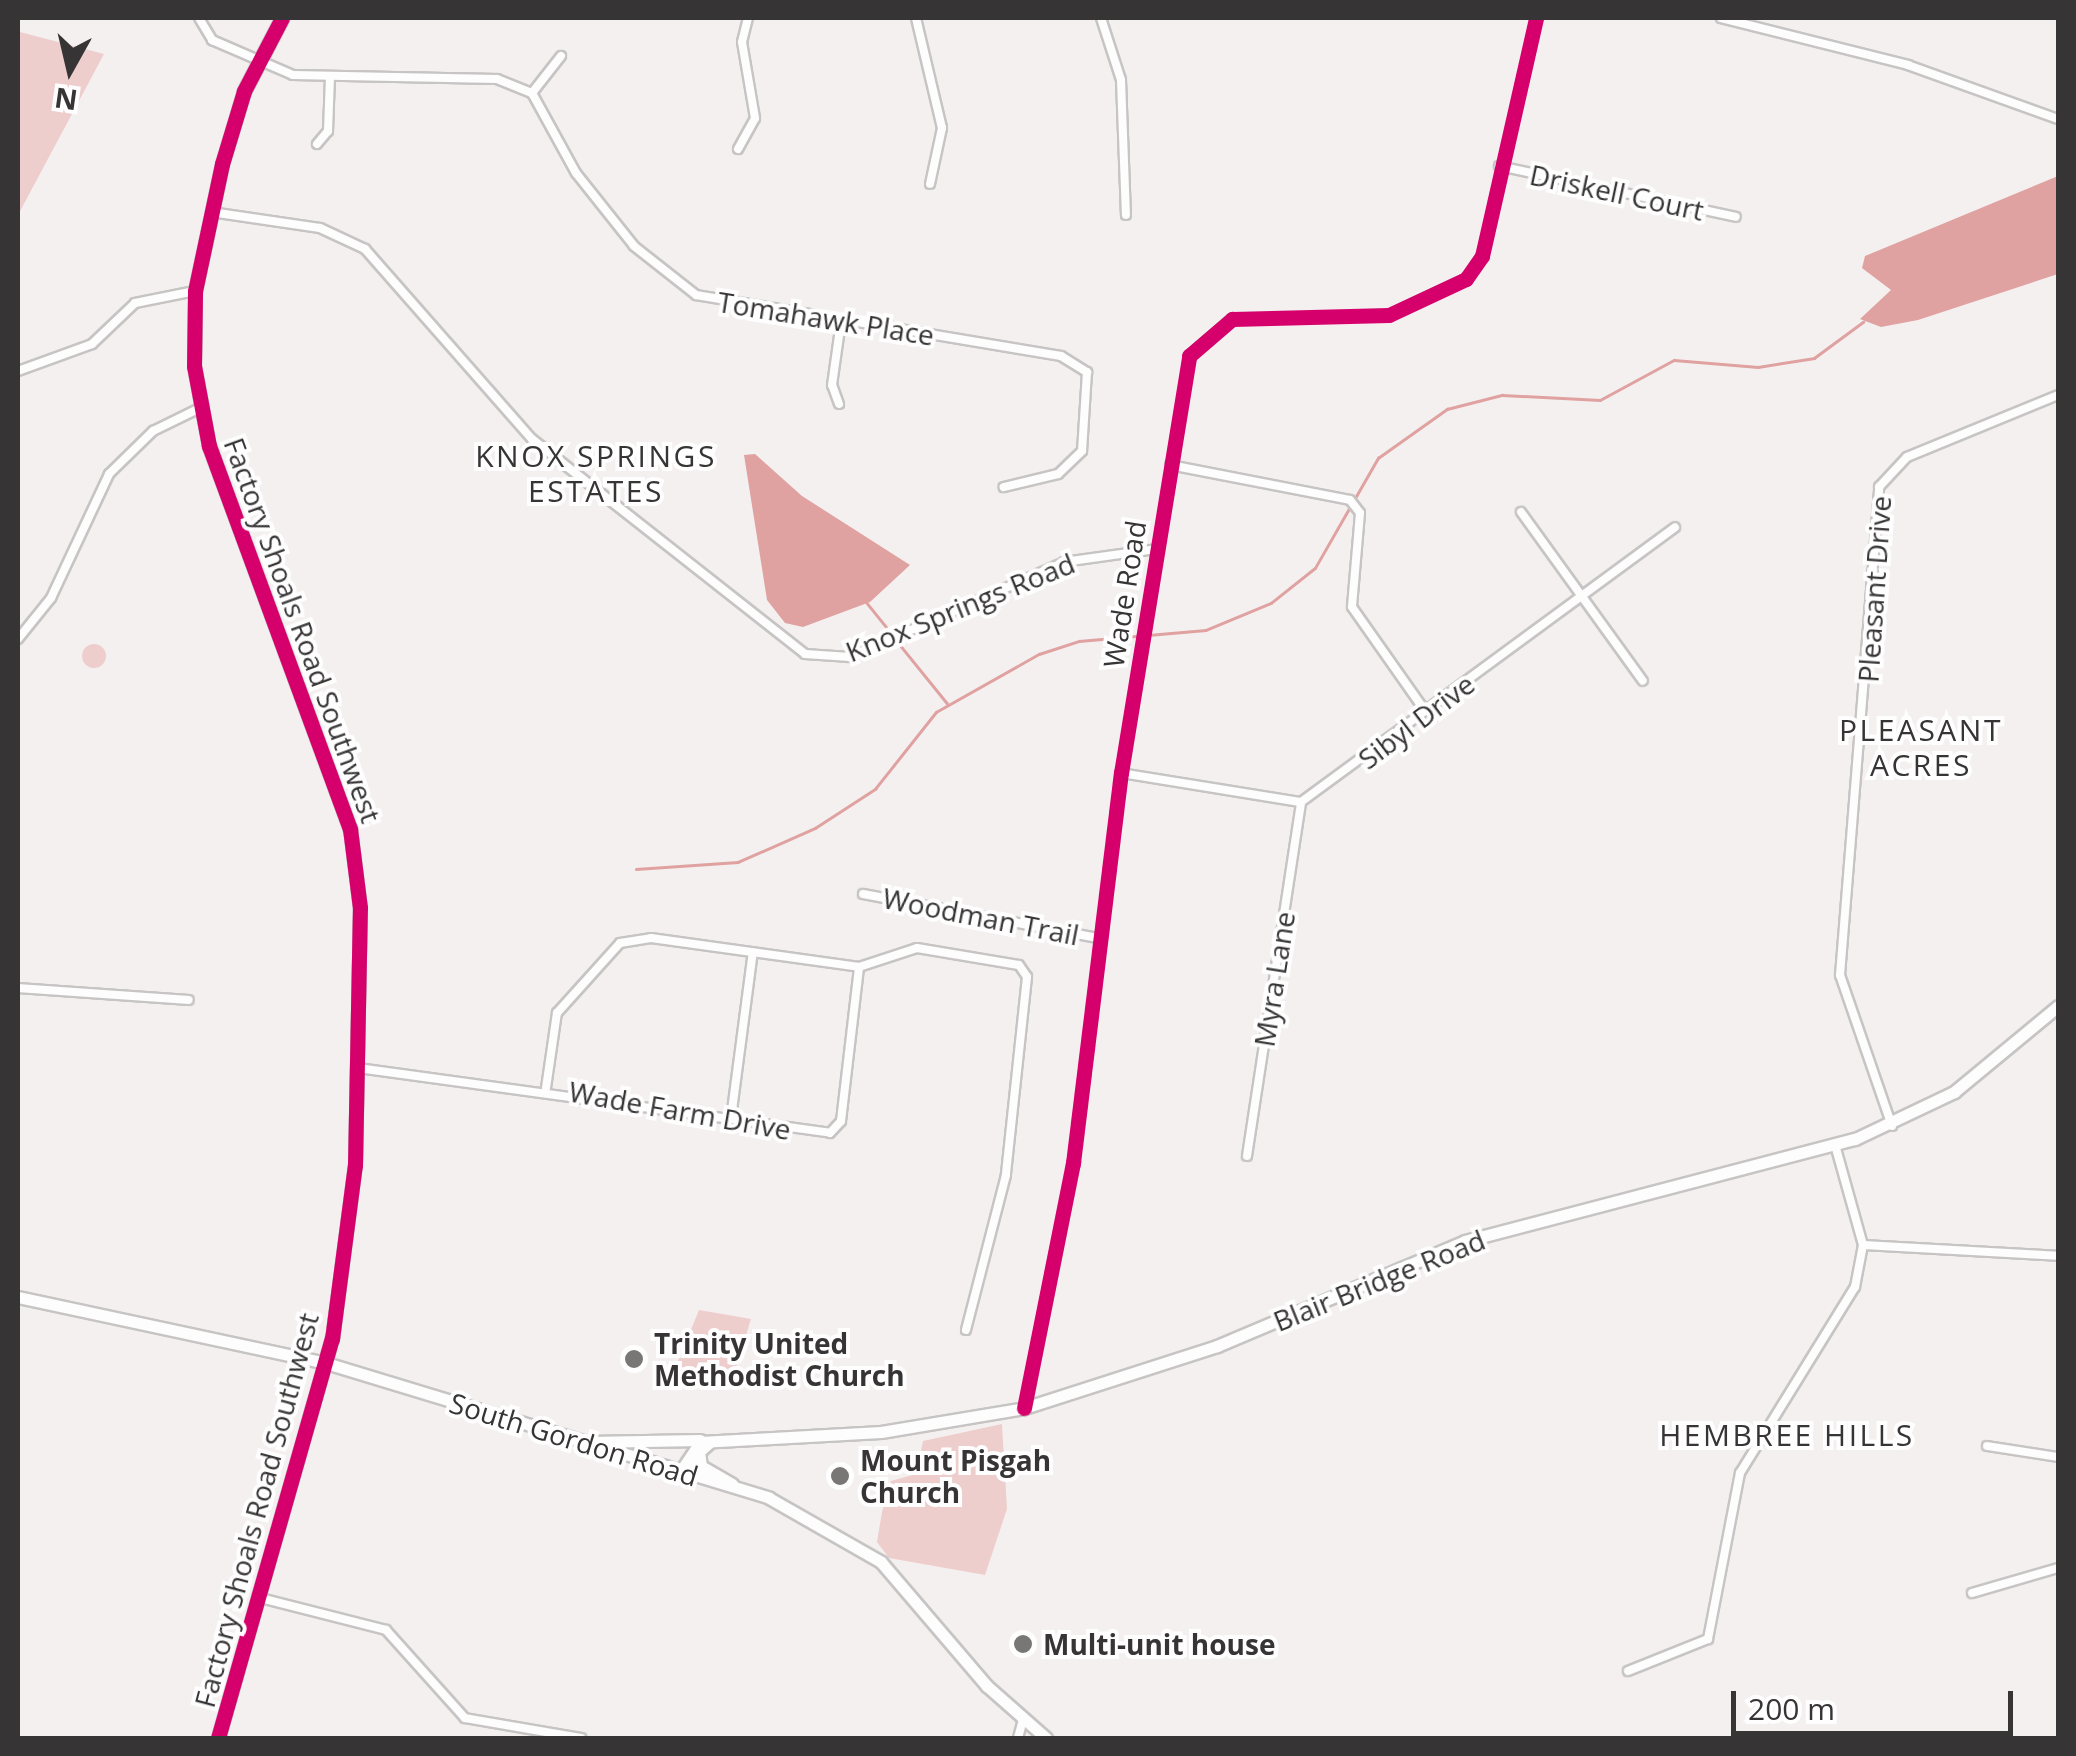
<!DOCTYPE html>
<html>
<head>
<meta charset="utf-8">
<style>
  body { margin:0 }
  #map { position:relative; width:2076px; height:1756px; overflow:hidden; background:#f5f0f0; font-family:"Open Sans",sans-serif }
  div>[style] { position:absolute }
  .green>* { inset:0; background:#eecdcd }
  .round { border-radius:50% }
  .water>* { inset:0; background:#dfa2a1 }
  .stream>* { height:2.5px; margin:-1.25px; padding:0 1.25px; transform-origin:1.25px; border-radius:1.25px; background:#dfa2a1 }
  .roads { filter:drop-shadow(2px 0 #c7c4c4) drop-shadow(-2px 0 #c7c4c4) drop-shadow(0 2px #c7c4c4) drop-shadow(0 -2px #c7c4c4) }
  .street>* { height:8px; margin:-4px; padding:0 4px; transform-origin:4px; border-radius:4px; background:#fefdfd }
  .secondary>* { height:11px; margin:-5.5px; padding:0 5.5px; transform-origin:5.5px; border-radius:5.5px; background:#fefdfd }
  .cycleway>* { height:15px; margin:-7.5px; padding:0 7.5px; transform-origin:7.5px; border-radius:7.5px; background:#d6006c }
  .dots>* { width:28px; height:28px; translate:-50% -50%; box-sizing:border-box; border:5px solid #fefefe; border-radius:50% }
  span { translate:-50% -50%; white-space:nowrap; text-align:center; line-height:1.15; -webkit-text-stroke:8px #fefefe; paint-order:stroke }
  .street-label { font-size:28px; color:#363434 }
  .poi-label { font-size:28px; color:#363434; font-weight:700 }
  .left { translate:0 -50%; text-align:left }
  .neighbourhood-label { font-size:30px; color:#363434; letter-spacing:2.5px }
  .frame { position:absolute; inset:0; border:20px solid #363434; pointer-events:none }
  .north { position:absolute; left:20px; top:20px; width:100px; height:100px; -webkit-text-stroke:8px #fefefe; paint-order:stroke; rotate:188deg; font-size:28px; font-weight:700; line-height:40px; text-align:center; color:#363434 }
  .north::after { content:''; display:block; margin:auto; width:35px; height:45px; background:#363434; clip-path:polygon(50% 0,100% 100%,50% 72%,0 100%) }
  .scale { position:absolute; left:1731px; top:1691px; width:282px; height:45px; box-sizing:border-box; border:5px solid #363434; border-top:0; padding-left:12px; font-size:30px; line-height:35px; white-space:nowrap; color:#363434; -webkit-text-stroke:8px #fefefe; paint-order:stroke }
</style>
</head>
<body>
<div id="map">
  <div class="green">
    <i style="clip-path:polygon(19px 18px,20px 32px,104px 54px,18px 215px)"></i>
    <i class="round" style="left:82px;top:644px;width:24px;height:24px"></i>
    <i style="clip-path:polygon(699px 1310px,751px 1319px,733px 1377px,676px 1366px)"></i>
    <i style="clip-path:polygon(1002px 1424px,1007px 1509px,985px 1575px,889px 1558px,877px 1542px,882px 1512px,891px 1481px,916px 1474px,923px 1441px)"></i>
  </div>
  <div class="water">
    <i style="clip-path:polygon(2058px 176px,2058px 274px,1918px 320px,1881px 327px,1860px 319px,1891px 290px,1862px 268px,1865px 256px)"></i>
    <i style="clip-path:polygon(755px 454px,802px 496px,910px 565px,870px 602px,803px 627px,785px 623px,767px 600px,744px 455px)"></i>
  </div>
  <div class="stream">
    <i style="left:867px;top:603px;width:38px;rotate:51deg"></i>
    <i style="left:896px;top:640px;width:81px;rotate:51deg"></i>
    <i style="left:636px;top:869px;width:102px;rotate:-3.9deg"></i>
    <i style="left:738px;top:862px;width:84px;rotate:-23.8deg"></i>
    <i style="left:815px;top:828px;width:72px;rotate:-33deg"></i>
    <i style="left:875px;top:789px;width:98px;rotate:-51.6deg"></i>
    <i style="left:936px;top:712px;width:118px;rotate:-29.4deg"></i>
    <i style="left:1039px;top:654px;width:42px;rotate:-18deg"></i>
    <i style="left:1079px;top:641px;width:127px;rotate:-5deg"></i>
    <i style="left:1206px;top:630px;width:70px;rotate:-22.6deg"></i>
    <i style="left:1271px;top:603px;width:56px;rotate:-38.5deg"></i>
    <i style="left:1315px;top:568px;width:127px;rotate:-60.2deg"></i>
    <i style="left:1378px;top:458px;width:85px;rotate:-35.4deg"></i>
    <i style="left:1447px;top:409px;width:57px;rotate:-14.3deg"></i>
    <i style="left:1502px;top:395px;width:98px;rotate:2.9deg"></i>
    <i style="left:1600px;top:400px;width:84px;rotate:-28.4deg"></i>
    <i style="left:1674px;top:360px;width:84px;rotate:4.8deg"></i>
    <i style="left:1758px;top:367px;width:57px;rotate:-9.1deg"></i>
    <i style="left:1814px;top:358px;width:61px;rotate:-36.3deg"></i>
  </div>
  <div class="roads">
    <div class="street">
      <i style="left:199px;top:18px;width:26px;rotate:59deg"></i>
      <i style="left:212px;top:40px;width:88px;rotate:23.4deg"></i>
      <i style="left:293px;top:75px;width:204px;rotate:1.1deg"></i>
      <i style="left:497px;top:79px;width:38px;rotate:22deg"></i>
      <i style="left:532px;top:93px;width:91px;rotate:61.2deg"></i>
      <i style="left:576px;top:173px;width:93px;rotate:51.5deg"></i>
      <i style="left:634px;top:246px;width:79px;rotate:38.3deg"></i>
      <i style="left:696px;top:295px;width:370px;rotate:9.5deg"></i>
      <i style="left:1061px;top:356px;width:31px;rotate:32deg"></i>
      <i style="left:1087px;top:372px;width:79px;rotate:93.6deg"></i>
      <i style="left:1082px;top:451px;width:33px;rotate:136deg"></i>
      <i style="left:1058px;top:474px;width:56px;rotate:166.5deg"></i>
      <i style="left:916px;top:18px;width:113px;rotate:76.7deg"></i>
      <i style="left:942px;top:128px;width:57px;rotate:102.1deg"></i>
      <i style="left:1101px;top:18px;width:65px;rotate:72.1deg"></i>
      <i style="left:1121px;top:80px;width:135px;rotate:87.9deg"></i>
      <i style="left:1721px;top:18px;width:193px;rotate:14.1deg"></i>
      <i style="left:1908px;top:65px;width:159px;rotate:19.8deg"></i>
      <i style="left:532px;top:93px;width:47px;rotate:-51.9deg"></i>
      <i style="left:317px;top:144px;width:17px;rotate:-50deg"></i>
      <i style="left:328px;top:131px;width:54px;rotate:-87.9deg"></i>
      <i style="left:738px;top:149px;width:35px;rotate:-61deg"></i>
      <i style="left:755px;top:118px;width:77px;rotate:-99.7deg"></i>
      <i style="left:742px;top:42px;width:25px;rotate:-76deg"></i>
      <i style="left:1499px;top:166px;width:242px;rotate:12.1deg"></i>
      <i style="left:211px;top:212px;width:110px;rotate:8.4deg"></i>
      <i style="left:320px;top:228px;width:50px;rotate:25deg"></i>
      <i style="left:365px;top:249px;width:253px;rotate:48.7deg"></i>
      <i style="left:532px;top:439px;width:347px;rotate:38.2deg"></i>
      <i style="left:805px;top:654px;width:45px;rotate:3.8deg"></i>
      <i style="left:850px;top:657px;width:234px;rotate:-23.9deg"></i>
      <i style="left:1064px;top:562px;width:94px;rotate:-8deg"></i>
      <i style="left:18px;top:371px;width:79px;rotate:-20deg"></i>
      <i style="left:92px;top:344px;width:59px;rotate:-43.6deg"></i>
      <i style="left:135px;top:303px;width:61px;rotate:-11.3deg"></i>
      <i style="left:839px;top:404px;width:20px;rotate:-110deg"></i>
      <i style="left:832px;top:385px;width:64px;rotate:-81.9deg"></i>
      <i style="left:1170px;top:465px;width:183px;rotate:11deg"></i>
      <i style="left:1350px;top:500px;width:16px;rotate:52deg"></i>
      <i style="left:1360px;top:513px;width:94px;rotate:94.9deg"></i>
      <i style="left:1352px;top:607px;width:127px;rotate:54.9deg"></i>
      <i style="left:1521px;top:512px;width:208px;rotate:54.2deg"></i>
      <i style="left:18px;top:639px;width:53px;rotate:-51.2deg"></i>
      <i style="left:51px;top:598px;width:137px;rotate:-64.9deg"></i>
      <i style="left:109px;top:474px;width:62px;rotate:-44.3deg"></i>
      <i style="left:153px;top:431px;width:52px;rotate:-26.1deg"></i>
      <i style="left:1121px;top:773px;width:182px;rotate:9.2deg"></i>
      <i style="left:1301px;top:802px;width:464px;rotate:-36.3deg"></i>
      <i style="left:863px;top:894px;width:239px;rotate:10.6deg"></i>
      <i style="left:18px;top:988px;width:171px;rotate:4deg"></i>
      <i style="left:358px;top:1068px;width:476px;rotate:7.8deg"></i>
      <i style="left:830px;top:1133px;width:16px;rotate:-47deg"></i>
      <i style="left:841px;top:1121px;width:155px;rotate:-83.3deg"></i>
      <i style="left:546px;top:1088px;width:76px;rotate:-81.7deg"></i>
      <i style="left:557px;top:1013px;width:94px;rotate:-48deg"></i>
      <i style="left:620px;top:943px;width:31px;rotate:-9deg"></i>
      <i style="left:651px;top:938px;width:210px;rotate:7.9deg"></i>
      <i style="left:859px;top:967px;width:61px;rotate:-18.1deg"></i>
      <i style="left:917px;top:948px;width:103px;rotate:9.5deg"></i>
      <i style="left:1019px;top:965px;width:14px;rotate:56deg"></i>
      <i style="left:1027px;top:977px;width:199px;rotate:96.1deg"></i>
      <i style="left:1006px;top:1175px;width:160px;rotate:104.5deg"></i>
      <i style="left:731px;top:1118px;width:167px;rotate:-82.5deg"></i>
      <i style="left:1892px;top:1126px;width:160px;rotate:-109deg"></i>
      <i style="left:1840px;top:975px;width:490px;rotate:-85.4deg"></i>
      <i style="left:1879px;top:487px;width:41px;rotate:-47deg"></i>
      <i style="left:1907px;top:457px;width:163px;rotate:-22.3deg"></i>
      <i style="left:1247px;top:1156px;width:358px;rotate:-81.3deg"></i>
      <i style="left:1863px;top:1245px;width:195px;rotate:3.2deg"></i>
      <i style="left:1024px;top:1408px;width:250px;rotate:-78.7deg"></i>
      <i style="left:1073px;top:1163px;width:393px;rotate:-83deg"></i>
      <i style="left:1121px;top:773px;width:423px;rotate:-80.7deg"></i>
      <i style="left:1189px;top:356px;width:57px;rotate:-40.7deg"></i>
      <i style="left:1232px;top:319px;width:157px;rotate:-1.5deg"></i>
      <i style="left:1389px;top:315px;width:85px;rotate:-25.1deg"></i>
      <i style="left:1466px;top:279px;width:28px;rotate:-55deg"></i>
      <i style="left:1482px;top:256px;width:244px;rotate:-77.2deg"></i>
      <i style="left:1987px;top:1446px;width:72px;rotate:8.8deg"></i>
      <i style="left:1972px;top:1593px;width:90px;rotate:-16.2deg"></i>
      <i style="left:257px;top:1597px;width:133px;rotate:14.3deg"></i>
      <i style="left:386px;top:1630px;width:118px;rotate:48.1deg"></i>
      <i style="left:465px;top:1718px;width:118px;rotate:9.8deg"></i>
      <i style="left:1628px;top:1671px;width:86px;rotate:-21.8deg"></i>
      <i style="left:1708px;top:1639px;width:169px;rotate:-79.1deg"></i>
      <i style="left:1740px;top:1473px;width:219px;rotate:-58.3deg"></i>
      <i style="left:1855px;top:1287px;width:43px;rotate:-79.2deg"></i>
      <i style="left:1863px;top:1245px;width:104px;rotate:-105.6deg"></i>
      <i style="left:1018px;top:1738px;width:20px;rotate:-75deg"></i>
    </div>
    <div class="secondary">
      <i style="left:18px;top:1297px;width:315px;rotate:12.1deg"></i>
      <i style="left:326px;top:1363px;width:463px;rotate:16.9deg"></i>
      <i style="left:769px;top:1498px;width:129px;rotate:29.7deg"></i>
      <i style="left:881px;top:1562px;width:163px;rotate:49.5deg"></i>
      <i style="left:987px;top:1686px;width:79px;rotate:41.4deg"></i>
      <i style="left:588px;top:1442px;width:112px;rotate:-1deg"></i>
      <i style="left:710px;top:1442px;width:15px;rotate:138deg"></i>
      <i style="left:699px;top:1452px;width:14px;rotate:82deg"></i>
      <i style="left:701px;top:1466px;width:36px;rotate:30deg"></i>
      <i style="left:680px;top:1472px;width:36px;rotate:-56deg"></i>
      <i style="left:700px;top:1442px;width:181px;rotate:-3.2deg"></i>
      <i style="left:881px;top:1432px;width:145px;rotate:-9.5deg"></i>
      <i style="left:1024px;top:1408px;width:203px;rotate:-17.8deg"></i>
      <i style="left:1217px;top:1346px;width:269px;rotate:-22.9deg"></i>
      <i style="left:1465px;top:1241px;width:403px;rotate:-14.7deg"></i>
      <i style="left:1855px;top:1139px;width:110px;rotate:-25.4deg"></i>
      <i style="left:1954px;top:1092px;width:135px;rotate:-39.6deg"></i>
      <i style="left:218px;top:1738px;width:415px;rotate:-74.1deg"></i>
      <i style="left:332px;top:1339px;width:176px;rotate:-82.5deg"></i>
      <i style="left:355px;top:1165px;width:257px;rotate:-88.9deg"></i>
      <i style="left:360px;top:908px;width:80px;rotate:-97.2deg"></i>
      <i style="left:350px;top:829px;width:408px;rotate:-110.2deg"></i>
      <i style="left:209px;top:446px;width:81px;rotate:-100.6deg"></i>
      <i style="left:194px;top:366px;width:75px;rotate:-89.2deg"></i>
      <i style="left:195px;top:291px;width:130px;rotate:-78deg"></i>
      <i style="left:222px;top:164px;width:76px;rotate:-73.2deg"></i>
      <i style="left:244px;top:91px;width:82px;rotate:-62.5deg"></i>
    </div>
  </div>
  <div class="cycleway">
    <i style="left:1024px;top:1408px;width:250px;rotate:-78.7deg"></i>
    <i style="left:1073px;top:1163px;width:393px;rotate:-83deg"></i>
    <i style="left:1121px;top:773px;width:423px;rotate:-80.7deg"></i>
    <i style="left:1189px;top:356px;width:57px;rotate:-40.7deg"></i>
    <i style="left:1232px;top:319px;width:157px;rotate:-1.5deg"></i>
    <i style="left:1389px;top:315px;width:85px;rotate:-25.1deg"></i>
    <i style="left:1466px;top:279px;width:28px;rotate:-55deg"></i>
    <i style="left:1482px;top:256px;width:244px;rotate:-77.2deg"></i>
    <i style="left:218px;top:1738px;width:415px;rotate:-74.1deg"></i>
    <i style="left:332px;top:1339px;width:176px;rotate:-82.5deg"></i>
    <i style="left:355px;top:1165px;width:257px;rotate:-88.9deg"></i>
    <i style="left:360px;top:908px;width:80px;rotate:-97.2deg"></i>
    <i style="left:350px;top:829px;width:408px;rotate:-110.2deg"></i>
    <i style="left:209px;top:446px;width:81px;rotate:-100.6deg"></i>
    <i style="left:194px;top:366px;width:75px;rotate:-89.2deg"></i>
    <i style="left:195px;top:291px;width:130px;rotate:-78deg"></i>
    <i style="left:222px;top:164px;width:76px;rotate:-73.2deg"></i>
    <i style="left:244px;top:91px;width:82px;rotate:-62.5deg"></i>
  </div>
  <div class="dots">
    <i style="left:634px;top:1359px;background:#797676"></i>
    <i style="left:840px;top:1476px;background:#797676"></i>
    <i style="left:1023px;top:1644px;background:#797676"></i>
  </div>
  <div class="street-label">
    <span style="left:1617px;top:192px;rotate:12deg">Driskell Court</span>
    <span style="left:826px;top:318px;rotate:9deg">Tomahawk Place</span>
    <span style="left:1874px;top:589px;rotate:-86deg">Pleasant Drive</span>
    <span style="left:1124px;top:594px;rotate:-81deg">Wade Road</span>
    <span style="left:960px;top:607px;rotate:-22deg">Knox Springs Road</span>
    <span style="left:303px;top:630px;rotate:70deg">Factory Shoals Road Southwest</span>
    <span style="left:1416px;top:721px;rotate:-37deg">Sibyl Drive</span>
    <span style="left:981px;top:916px;rotate:11deg">Woodman Trail</span>
    <span style="left:1274px;top:979px;rotate:-81deg">Myra Lane</span>
    <span style="left:680px;top:1110px;rotate:10deg">Wade Farm Drive</span>
    <span style="left:1379px;top:1280px;rotate:-22deg">Blair Bridge Road</span>
    <span style="left:574px;top:1439px;rotate:17deg">South Gordon Road</span>
    <span style="left:256px;top:1510px;rotate:-75deg">Factory Shoals Road Southwest</span>
  </div>
  <div class="poi-label">
    <span class="left" style="left:654px;top:1359px">Trinity United<br>Methodist Church</span>
    <span class="left" style="left:860px;top:1476px">Mount Pisgah<br>Church</span>
    <span class="left" style="left:1043px;top:1644px">Multi-unit house</span>
  </div>
  <div class="neighbourhood-label">
    <span style="left:596px;top:473px">KNOX SPRINGS<br>ESTATES</span>
    <span style="left:1921px;top:747px">PLEASANT<br>ACRES</span>
    <span style="left:1787px;top:1435px">HEMBREE HILLS</span>
  </div>
  <div class="frame"></div>
  <div class="north">N</div>
  <div class="scale">200 m</div>
</div>
</body>
</html>
